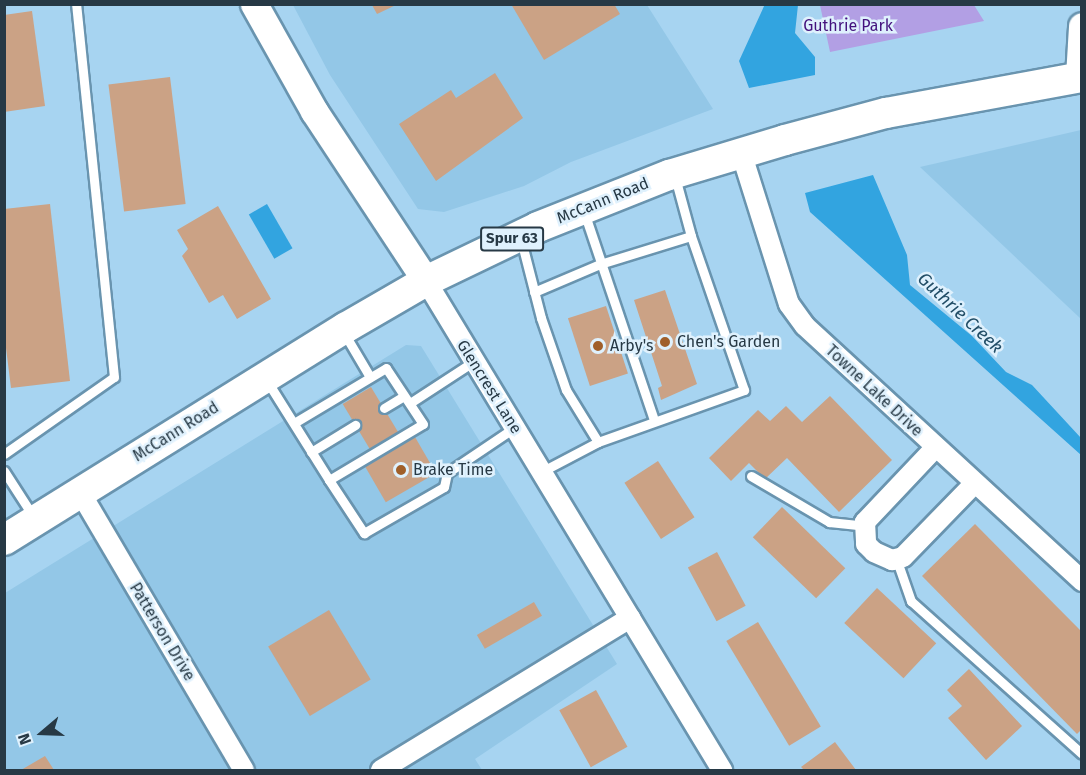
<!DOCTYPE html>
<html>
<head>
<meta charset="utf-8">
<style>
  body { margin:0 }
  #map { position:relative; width:1086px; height:775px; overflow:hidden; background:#a7d4f1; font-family:"Fira Sans",sans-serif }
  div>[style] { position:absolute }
  .built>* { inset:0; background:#93c7e7 }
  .green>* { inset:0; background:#b29fe4 }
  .water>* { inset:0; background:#32a4e0; transform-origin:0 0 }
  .building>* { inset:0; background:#cba285; transform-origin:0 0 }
  .roads { filter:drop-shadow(2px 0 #6994af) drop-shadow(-2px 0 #6994af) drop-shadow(0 2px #6994af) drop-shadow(0 -2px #6994af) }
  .lane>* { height:9px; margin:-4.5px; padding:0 4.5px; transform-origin:4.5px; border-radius:4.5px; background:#fff }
  .street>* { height:20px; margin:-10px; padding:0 10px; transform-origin:10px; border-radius:10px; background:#fff }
  .secondary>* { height:27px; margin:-13.5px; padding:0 13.5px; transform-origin:13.5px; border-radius:13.5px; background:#fff }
  .primary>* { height:30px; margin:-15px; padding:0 15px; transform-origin:15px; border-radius:15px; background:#fff }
  .dots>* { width:16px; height:16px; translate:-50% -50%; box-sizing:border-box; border:3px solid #dff1fd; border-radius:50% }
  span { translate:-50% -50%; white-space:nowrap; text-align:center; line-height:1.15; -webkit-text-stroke:5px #dff1fd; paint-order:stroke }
  .shield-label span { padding:2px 4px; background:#dff1fd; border:2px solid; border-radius:4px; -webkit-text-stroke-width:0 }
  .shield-label { font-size:15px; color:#273945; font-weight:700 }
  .park-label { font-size:16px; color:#43127d }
  .street-label { font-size:16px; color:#273945 }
  .poi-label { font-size:16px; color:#273945 }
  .left { translate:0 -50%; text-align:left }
  .water-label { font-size:18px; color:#224e67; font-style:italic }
  .frame { position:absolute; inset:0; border:6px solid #273945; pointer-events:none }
  .north { position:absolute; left:12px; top:703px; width:60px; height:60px; -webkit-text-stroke:4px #dff1fd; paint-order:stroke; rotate:251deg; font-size:16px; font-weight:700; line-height:24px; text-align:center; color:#273945 }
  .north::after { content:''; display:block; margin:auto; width:21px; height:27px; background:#273945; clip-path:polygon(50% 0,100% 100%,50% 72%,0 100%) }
</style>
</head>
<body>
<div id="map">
  <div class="built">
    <i style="clip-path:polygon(293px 5px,647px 5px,713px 109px,571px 162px,524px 186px,444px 212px,418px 209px,330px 75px)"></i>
    <i style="clip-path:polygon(1081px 130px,1082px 130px,1081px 319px,920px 167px)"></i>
    <i style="clip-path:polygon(406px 345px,421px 346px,617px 664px,475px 759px,482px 770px,5px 770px,5px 593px)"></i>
  </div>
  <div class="green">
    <i style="clip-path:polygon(820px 5px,974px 5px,984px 21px,830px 52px)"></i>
  </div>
  <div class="water">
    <i style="clip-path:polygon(765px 4px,798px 5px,795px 33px,815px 57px,815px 75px,749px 88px,739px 61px)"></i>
    <i style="clip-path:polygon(873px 175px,907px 255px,910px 285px,972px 336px,1006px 372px,1032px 385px,1081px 438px,1081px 455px,810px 212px,805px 193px)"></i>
    <i style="left:267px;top:204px;width:51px;height:21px;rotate:60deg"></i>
  </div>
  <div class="building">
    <i style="clip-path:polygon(511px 4px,614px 4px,620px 14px,544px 60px)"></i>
    <i style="clip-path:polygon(372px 5px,396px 5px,377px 14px)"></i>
    <i style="clip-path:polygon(32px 11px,45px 106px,4px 112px,4px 15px)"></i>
    <i style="clip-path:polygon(495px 73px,523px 118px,436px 181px,399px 124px,451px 90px,456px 98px)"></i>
    <i style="left:170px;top:77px;width:128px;height:62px;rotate:83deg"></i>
    <i style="clip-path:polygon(50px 204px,70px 381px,11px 388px,4px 332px,4px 209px)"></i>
    <i style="clip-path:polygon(218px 206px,271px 299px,237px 319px,223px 295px,209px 303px,182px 256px,188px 249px,177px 230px)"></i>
    <i style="clip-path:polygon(665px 290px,697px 384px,661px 400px,658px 388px,662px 386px,634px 300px)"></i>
    <i style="left:606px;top:306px;width:71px;height:40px;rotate:72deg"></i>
    <i style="left:371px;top:387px;width:54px;height:33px;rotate:59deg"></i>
    <i style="clip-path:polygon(830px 396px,892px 460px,839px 512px,787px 458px,765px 479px,749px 463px,731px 481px,709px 458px,758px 410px,770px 421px,786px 406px,802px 422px)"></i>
    <i style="left:415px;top:437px;width:42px;height:58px;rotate:60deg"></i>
    <i style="left:658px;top:461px;width:67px;height:40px;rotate:57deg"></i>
    <i style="left:782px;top:507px;width:88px;height:42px;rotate:44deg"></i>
    <i style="clip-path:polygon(975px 524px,1082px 632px,1082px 729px,1077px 734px,922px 576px)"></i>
    <i style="left:717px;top:552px;width:61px;height:33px;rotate:62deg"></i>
    <i style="left:877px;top:588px;width:81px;height:48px;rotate:43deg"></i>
    <i style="left:534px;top:602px;width:16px;height:66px;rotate:60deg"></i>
    <i style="left:329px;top:610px;width:81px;height:71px;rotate:59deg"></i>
    <i style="left:758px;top:622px;width:122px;height:37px;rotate:59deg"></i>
    <i style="clip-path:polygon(969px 669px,1022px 726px,986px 760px,948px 718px,962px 706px,947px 690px)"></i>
    <i style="left:596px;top:690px;width:65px;height:42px;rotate:61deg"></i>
    <i style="clip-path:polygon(835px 742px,856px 770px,804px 770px,801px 767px)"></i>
    <i style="clip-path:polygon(45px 756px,54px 770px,21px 770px)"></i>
  </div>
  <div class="roads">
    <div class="lane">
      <i style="left:584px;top:212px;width:219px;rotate:71.4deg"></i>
      <i style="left:521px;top:240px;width:81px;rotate:75.6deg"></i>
      <i style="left:541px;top:318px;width:76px;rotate:70.9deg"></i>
      <i style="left:566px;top:390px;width:61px;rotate:58.4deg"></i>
      <i style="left:598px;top:442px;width:64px;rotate:152.2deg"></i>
      <i style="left:534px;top:292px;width:72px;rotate:-23deg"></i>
      <i style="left:600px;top:264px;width:95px;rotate:-17.1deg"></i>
      <i style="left:691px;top:236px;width:61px;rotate:-105.2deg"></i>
      <i style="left:344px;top:333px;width:51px;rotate:59.4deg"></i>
      <i style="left:267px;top:381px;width:117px;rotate:57.9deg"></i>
      <i style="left:329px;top:480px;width:109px;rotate:-30.8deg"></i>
      <i style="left:423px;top:424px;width:67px;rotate:-123.5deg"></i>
      <i style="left:386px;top:368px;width:107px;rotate:149.1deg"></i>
      <i style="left:410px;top:403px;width:75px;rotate:-33.1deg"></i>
      <i style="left:384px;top:408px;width:23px;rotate:-31deg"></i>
      <i style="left:598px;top:442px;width:155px;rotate:-19.6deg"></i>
      <i style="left:744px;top:390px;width:163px;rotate:-109deg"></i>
      <i style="left:311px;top:452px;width:52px;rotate:-31.5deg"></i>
      <i style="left:4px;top:454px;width:134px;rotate:-35deg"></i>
      <i style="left:114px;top:377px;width:375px;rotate:-95.8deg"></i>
      <i style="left:4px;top:471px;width:54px;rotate:57.2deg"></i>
      <i style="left:751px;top:476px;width:91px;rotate:30.5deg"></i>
      <i style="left:829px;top:522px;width:36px;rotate:6deg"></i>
      <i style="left:329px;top:480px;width:64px;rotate:56.6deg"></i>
      <i style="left:364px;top:533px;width:92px;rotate:-29.9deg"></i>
      <i style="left:444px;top:487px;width:14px;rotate:-78deg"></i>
      <i style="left:447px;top:473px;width:81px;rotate:-33.9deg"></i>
      <i style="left:896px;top:558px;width:46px;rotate:70.8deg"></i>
      <i style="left:911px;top:601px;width:229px;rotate:41.8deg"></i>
    </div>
    <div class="street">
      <i style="left:741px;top:152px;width:159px;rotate:72.5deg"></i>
      <i style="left:789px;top:304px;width:27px;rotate:54deg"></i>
      <i style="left:805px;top:326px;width:377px;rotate:42.6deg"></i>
      <i style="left:426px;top:281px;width:572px;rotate:58.81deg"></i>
      <i style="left:935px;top:448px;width:102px;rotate:133.4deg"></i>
      <i style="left:865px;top:522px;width:22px;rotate:87deg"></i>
      <i style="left:866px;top:544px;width:11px;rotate:45deg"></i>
      <i style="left:874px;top:552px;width:20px;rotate:24deg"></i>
      <i style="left:892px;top:560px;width:11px;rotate:-15deg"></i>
      <i style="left:903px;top:557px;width:102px;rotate:-45.8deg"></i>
      <i style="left:80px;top:492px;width:323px;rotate:59.5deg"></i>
      <i style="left:381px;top:770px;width:292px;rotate:-31.4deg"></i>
    </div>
    <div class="secondary">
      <i style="left:254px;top:4px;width:123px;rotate:60.7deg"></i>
      <i style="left:314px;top:111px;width:204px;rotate:56.6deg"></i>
      <i style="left:1079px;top:77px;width:51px;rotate:-86.6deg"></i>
    </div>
    <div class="primary">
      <i style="left:4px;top:540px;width:402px;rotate:-31.9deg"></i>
      <i style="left:345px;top:328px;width:94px;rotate:-30.1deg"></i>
      <i style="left:426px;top:281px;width:124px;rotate:-25.7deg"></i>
      <i style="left:538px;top:227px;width:141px;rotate:-21.7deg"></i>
      <i style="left:669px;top:175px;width:121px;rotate:-16.8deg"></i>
      <i style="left:785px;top:140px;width:105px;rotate:-15deg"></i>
      <i style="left:886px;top:113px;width:199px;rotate:-10.4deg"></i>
    </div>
  </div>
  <div class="dots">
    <i style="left:665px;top:342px;background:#a05f2a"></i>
    <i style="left:598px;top:346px;background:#a05f2a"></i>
    <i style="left:401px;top:470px;background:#a05f2a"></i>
  </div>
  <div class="shield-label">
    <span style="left:512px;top:239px">Spur 63</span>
  </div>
  <div class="park-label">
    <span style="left:848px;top:26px">Guthrie Park</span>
  </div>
  <div class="street-label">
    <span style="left:603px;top:201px;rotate:-22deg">McCann Road</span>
    <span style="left:489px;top:387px;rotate:58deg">Glencrest Lane</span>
    <span style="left:874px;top:391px;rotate:43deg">Towne Lake Drive</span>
    <span style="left:176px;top:432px;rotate:-32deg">McCann Road</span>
    <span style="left:162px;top:632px;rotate:59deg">Patterson Drive</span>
  </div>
  <div class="poi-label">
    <span class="left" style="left:677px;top:342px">Chen's Garden</span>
    <span class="left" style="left:610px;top:346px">Arby's</span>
    <span class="left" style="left:413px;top:470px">Brake Time</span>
  </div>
  <div class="water-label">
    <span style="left:960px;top:313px;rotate:43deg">Guthrie Creek</span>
  </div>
  <div class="frame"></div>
  <div class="north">N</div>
</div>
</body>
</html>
